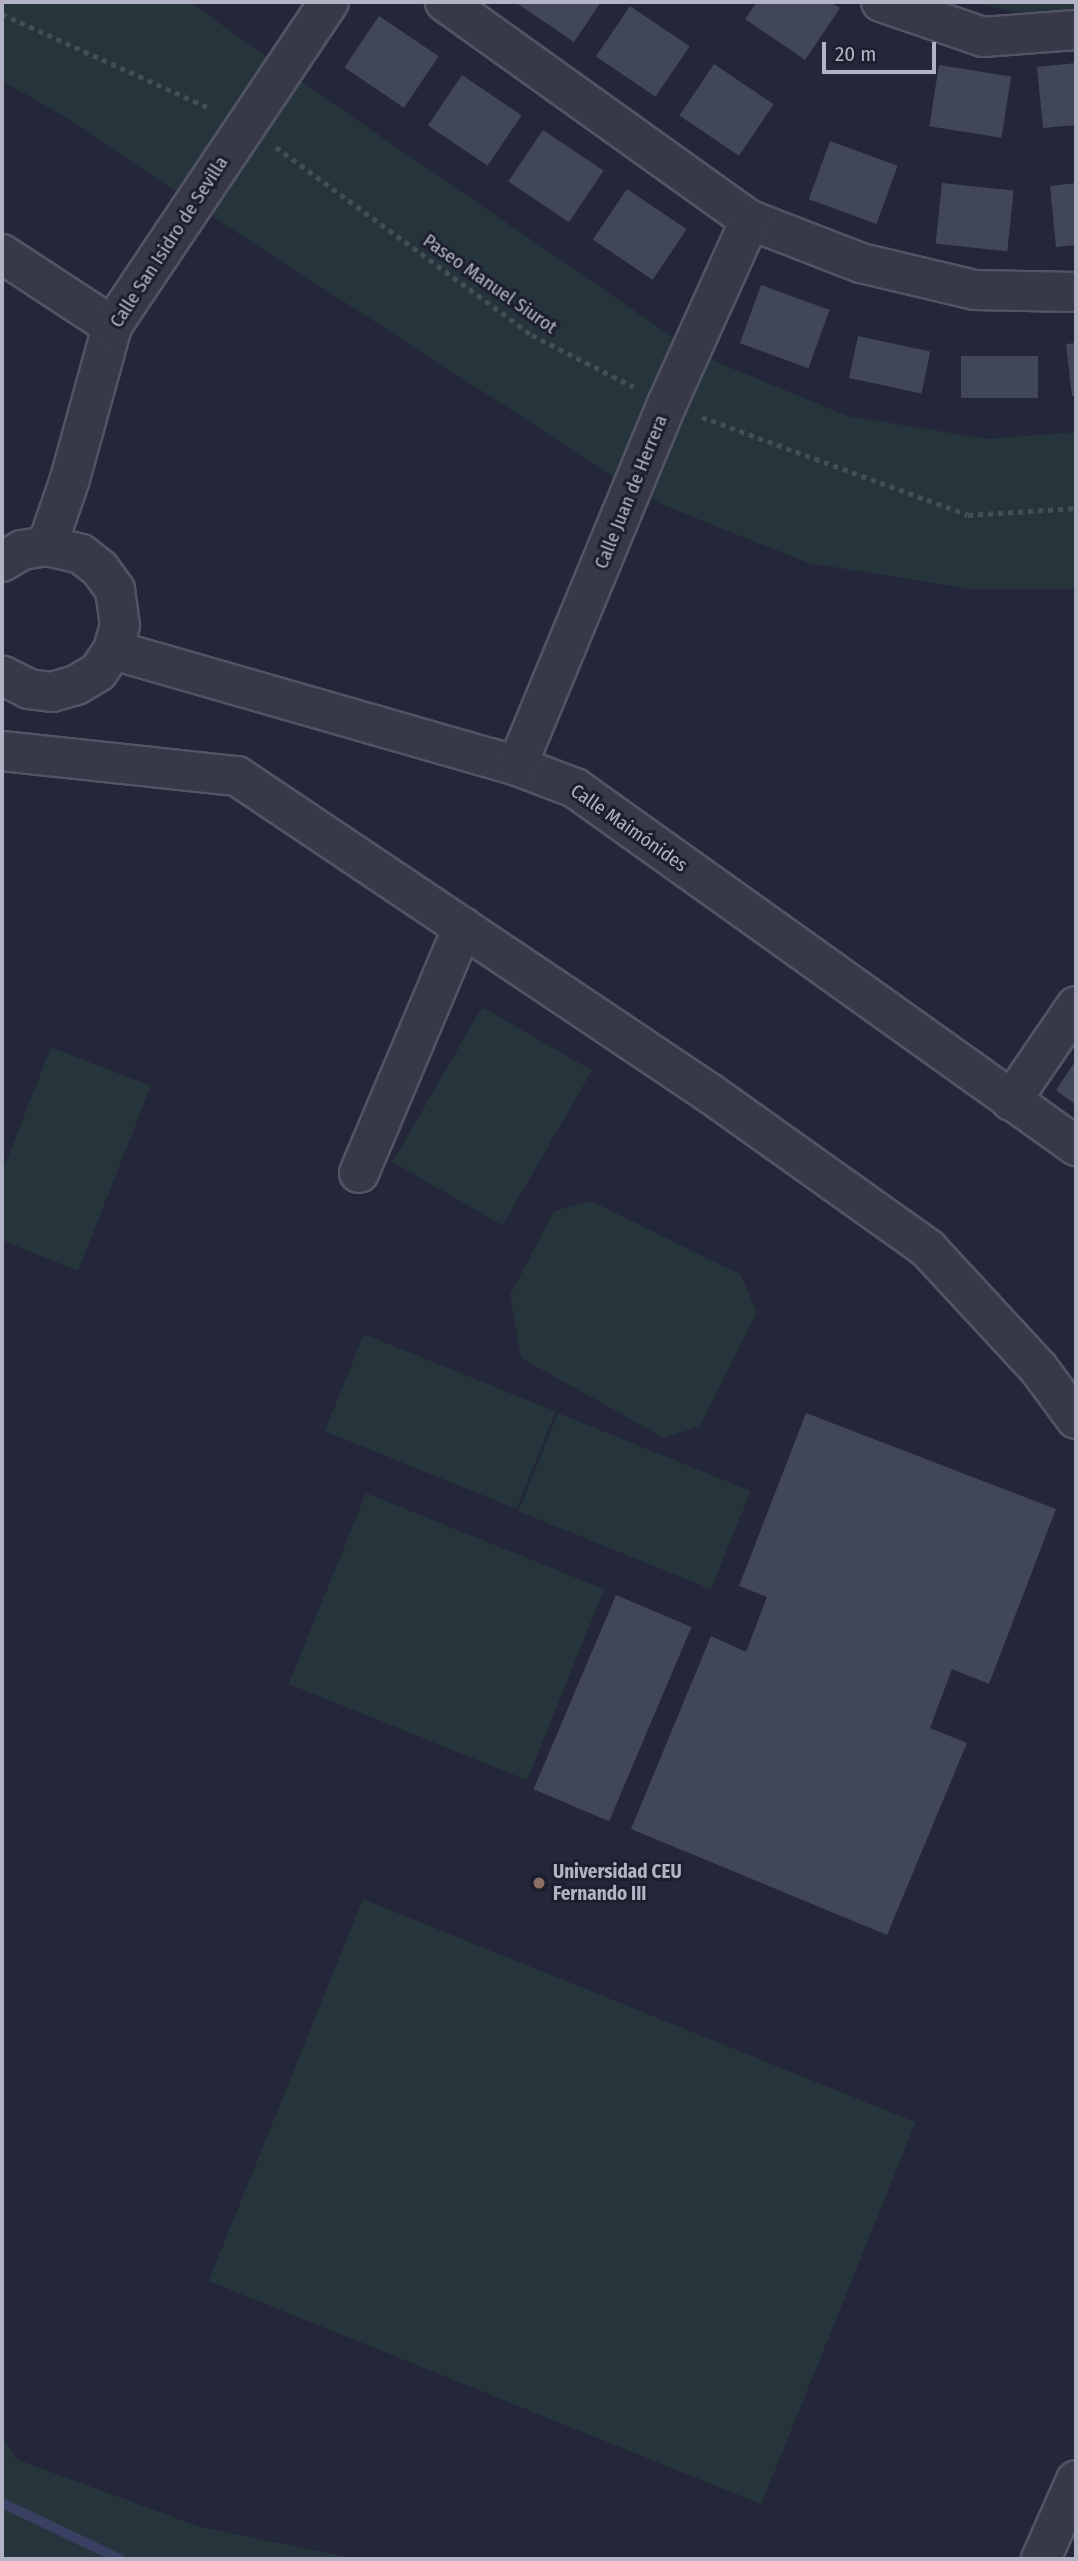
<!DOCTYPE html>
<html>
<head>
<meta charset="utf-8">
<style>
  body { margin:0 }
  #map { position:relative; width:1078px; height:2561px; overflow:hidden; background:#232739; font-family:"Fira Sans Condensed",sans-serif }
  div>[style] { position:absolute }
  .green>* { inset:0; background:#26343b; transform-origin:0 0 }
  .stream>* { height:10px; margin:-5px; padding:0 5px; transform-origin:5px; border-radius:5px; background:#394061 }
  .building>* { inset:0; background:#42465a; transform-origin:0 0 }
  .path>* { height:4.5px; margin-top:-2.25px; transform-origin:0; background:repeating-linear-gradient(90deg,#434f57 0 5px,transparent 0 10px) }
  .roads { filter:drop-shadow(2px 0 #525464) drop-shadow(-2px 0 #525464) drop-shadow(0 2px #525464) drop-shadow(0 -2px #525464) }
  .minor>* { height:38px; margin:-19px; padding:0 19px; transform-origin:19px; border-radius:19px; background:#373949 }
  .dots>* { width:19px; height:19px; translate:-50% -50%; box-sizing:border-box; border:4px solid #1c1f2e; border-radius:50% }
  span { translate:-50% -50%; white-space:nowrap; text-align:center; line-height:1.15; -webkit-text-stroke:6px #1c1f2e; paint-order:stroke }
  .street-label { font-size:19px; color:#b2b4c5 }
  .poi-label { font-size:19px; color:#b2b4c5; font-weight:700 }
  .left { translate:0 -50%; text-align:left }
  .frame { position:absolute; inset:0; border:4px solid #b2b4c5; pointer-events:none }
  .scale { position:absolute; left:822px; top:42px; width:114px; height:32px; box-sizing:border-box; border:4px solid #b2b4c5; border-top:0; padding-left:9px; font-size:21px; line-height:24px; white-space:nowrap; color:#b2b4c5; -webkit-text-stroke:5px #1c1f2e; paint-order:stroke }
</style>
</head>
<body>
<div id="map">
  <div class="green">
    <i style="clip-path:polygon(2px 2px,190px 2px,306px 85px,677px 340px,719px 363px,848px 416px,987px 439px,1076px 432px,1076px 589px,972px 589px,808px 563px,663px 505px,613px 476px,216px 219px,72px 121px,2px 81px)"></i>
    <i style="clip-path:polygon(973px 2px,1076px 2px,1076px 10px,1019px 13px)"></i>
    <i style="left:482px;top:1007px;width:127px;height:179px;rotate:30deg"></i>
    <i style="clip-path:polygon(51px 1047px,151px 1086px,78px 1271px,2px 1240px,2px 1172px)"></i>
    <i style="clip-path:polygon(592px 1201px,741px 1275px,757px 1312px,700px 1426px,664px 1438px,521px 1358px,510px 1295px,554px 1211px)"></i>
    <i style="left:364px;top:1334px;width:207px;height:105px;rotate:22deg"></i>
    <i style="left:558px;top:1413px;width:208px;height:106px;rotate:22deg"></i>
    <i style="left:366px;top:1493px;width:257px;height:206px;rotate:22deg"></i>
    <i style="left:363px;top:1899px;width:596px;height:412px;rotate:22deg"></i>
    <i style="clip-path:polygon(2px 2434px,16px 2459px,200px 2527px,358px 2559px,2px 2559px)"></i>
  </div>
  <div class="stream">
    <i style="left:2px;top:2503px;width:131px;rotate:25.4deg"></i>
  </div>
  <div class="building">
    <i style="clip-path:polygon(515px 2px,601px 2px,574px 42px)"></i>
    <i style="clip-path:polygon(757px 2px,830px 2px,840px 8px,805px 60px,745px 19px)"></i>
    <i style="left:630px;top:6px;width:72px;height:61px;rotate:34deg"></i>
    <i style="left:379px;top:16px;width:72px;height:62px;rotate:34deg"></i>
    <i style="clip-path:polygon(1076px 63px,1076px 125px,1043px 128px,1037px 67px)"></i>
    <i style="left:714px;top:64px;width:72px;height:62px;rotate:34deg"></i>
    <i style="left:939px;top:65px;width:73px;height:62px;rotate:9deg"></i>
    <i style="left:462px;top:75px;width:72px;height:61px;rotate:34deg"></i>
    <i style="left:543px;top:130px;width:73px;height:62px;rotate:34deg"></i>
    <i style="left:830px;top:141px;width:72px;height:62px;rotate:20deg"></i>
    <i style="left:942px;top:183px;width:72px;height:61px;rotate:6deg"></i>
    <i style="clip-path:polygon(1076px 183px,1076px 245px,1056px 247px,1050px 186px)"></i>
    <i style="left:627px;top:189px;width:72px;height:61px;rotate:34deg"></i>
    <i style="left:761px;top:285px;width:73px;height:62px;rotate:20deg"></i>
    <i style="left:858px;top:336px;width:74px;height:43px;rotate:12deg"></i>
    <i style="clip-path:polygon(1076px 343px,1076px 396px,1072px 396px,1066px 344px)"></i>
    <i style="left:961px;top:356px;width:77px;height:42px"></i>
    <i style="clip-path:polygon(1076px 1060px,1076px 1105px,1056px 1090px)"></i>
    <i style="clip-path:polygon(806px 1413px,1056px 1509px,989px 1684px,952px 1669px,930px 1728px,967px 1743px,887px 1935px,631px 1829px,711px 1636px,746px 1652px,767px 1597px,739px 1586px)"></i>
    <i style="left:616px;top:1595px;width:82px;height:211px;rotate:23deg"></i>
  </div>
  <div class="path">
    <i style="left:2px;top:14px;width:230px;rotate:24.4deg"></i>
    <i style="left:276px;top:147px;width:318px;rotate:36.3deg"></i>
    <i style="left:532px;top:335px;width:114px;rotate:27deg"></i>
    <i style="left:702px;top:417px;width:283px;rotate:20.2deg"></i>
    <i style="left:968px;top:515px;width:108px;rotate:-3.7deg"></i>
  </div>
  <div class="roads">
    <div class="minor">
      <i style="left:445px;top:2px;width:375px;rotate:35.6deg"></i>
      <i style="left:750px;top:220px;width:119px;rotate:21.2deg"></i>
      <i style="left:861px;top:263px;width:117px;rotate:13.3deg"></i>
      <i style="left:975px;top:290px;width:101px;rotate:1.1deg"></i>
      <i style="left:881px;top:2px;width:108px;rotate:18.9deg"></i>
      <i style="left:983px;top:37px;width:93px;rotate:-4.3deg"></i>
      <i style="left:2px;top:254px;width:131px;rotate:33.2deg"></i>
      <i style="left:47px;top:546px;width:71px;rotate:-71.1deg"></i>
      <i style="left:70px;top:479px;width:159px;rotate:-74.6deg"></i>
      <i style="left:112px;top:326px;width:390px;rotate:-56.2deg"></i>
      <i style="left:2px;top:562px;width:23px;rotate:-31deg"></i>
      <i style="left:22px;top:550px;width:25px;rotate:-9deg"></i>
      <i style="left:47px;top:546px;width:35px;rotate:13deg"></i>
      <i style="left:81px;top:554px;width:24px;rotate:38deg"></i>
      <i style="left:100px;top:569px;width:26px;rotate:54deg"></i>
      <i style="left:115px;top:590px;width:35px;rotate:82deg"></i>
      <i style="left:120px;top:625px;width:26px;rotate:106deg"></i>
      <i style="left:113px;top:650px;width:27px;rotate:124deg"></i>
      <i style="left:98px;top:672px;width:26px;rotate:149deg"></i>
      <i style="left:76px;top:685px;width:25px;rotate:164deg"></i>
      <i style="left:52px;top:692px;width:23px;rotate:-173deg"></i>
      <i style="left:29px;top:689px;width:30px;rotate:-153deg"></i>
      <i style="left:113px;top:650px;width:420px;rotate:16deg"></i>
      <i style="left:517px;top:766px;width:62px;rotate:20.8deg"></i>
      <i style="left:575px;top:788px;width:616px;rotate:35.55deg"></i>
      <i style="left:2px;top:751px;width:236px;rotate:6.1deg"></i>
      <i style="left:237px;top:776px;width:571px;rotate:33.86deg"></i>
      <i style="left:711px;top:1094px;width:267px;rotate:35.5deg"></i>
      <i style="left:928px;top:1249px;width:163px;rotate:47.2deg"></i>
      <i style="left:1039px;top:1369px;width:62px;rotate:53.5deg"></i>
      <i style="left:517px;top:766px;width:392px;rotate:-67.5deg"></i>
      <i style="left:667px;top:404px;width:202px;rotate:-65.7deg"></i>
      <i style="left:1011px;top:1101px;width:115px;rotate:-55.6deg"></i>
      <i style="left:359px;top:1173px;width:267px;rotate:-67.1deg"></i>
      <i style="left:1041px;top:2559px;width:86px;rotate:-66.1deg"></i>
    </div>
  </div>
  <div class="dots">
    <i style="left:539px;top:1883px;background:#8d6e63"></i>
  </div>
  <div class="street-label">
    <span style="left:169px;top:242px;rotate:-57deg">Calle San Isidro de Sevilla</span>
    <span style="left:490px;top:284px;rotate:35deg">Paseo Manuel Siurot</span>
    <span style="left:631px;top:492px;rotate:-68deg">Calle Juan de Herrera</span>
    <span style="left:629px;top:828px;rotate:35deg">Calle Maimónides</span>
  </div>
  <div class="poi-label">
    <span class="left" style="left:553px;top:1883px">Universidad CEU<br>Fernando III</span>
  </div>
  <div class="frame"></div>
  <div class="scale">20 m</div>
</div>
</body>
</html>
